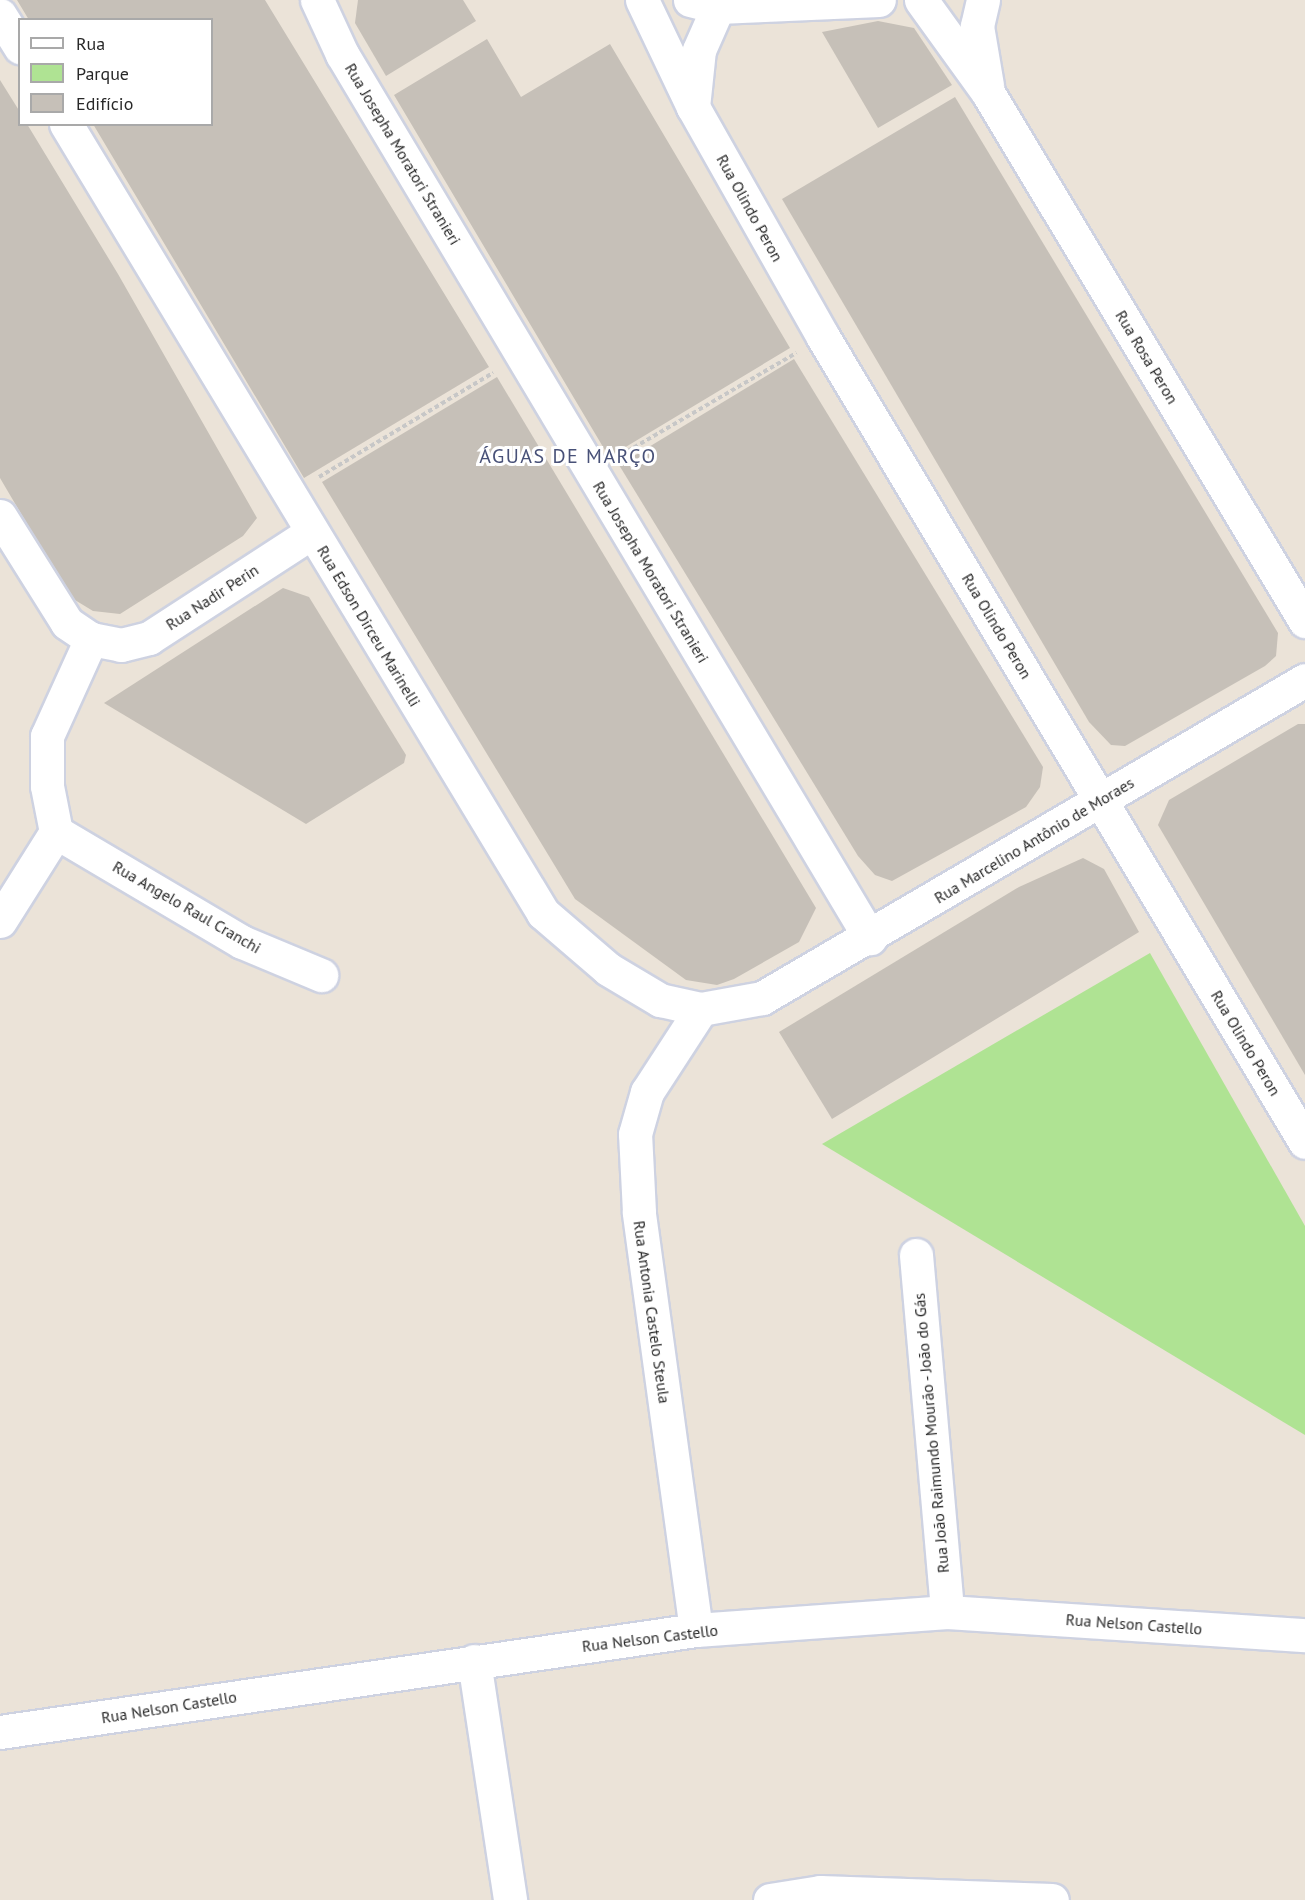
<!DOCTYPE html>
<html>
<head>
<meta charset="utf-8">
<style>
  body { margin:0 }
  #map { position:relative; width:1305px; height:1900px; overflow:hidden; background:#ebe3d8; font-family:"PT Sans",sans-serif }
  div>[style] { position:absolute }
  .green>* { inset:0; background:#afe393 }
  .building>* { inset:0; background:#c6c0b8 }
  .path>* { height:4px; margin-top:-2px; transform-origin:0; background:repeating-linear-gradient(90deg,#c7c7c7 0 4.5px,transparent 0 7.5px) }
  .roads { filter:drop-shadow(2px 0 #ced2e1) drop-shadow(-2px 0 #ced2e1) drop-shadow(0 2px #ced2e1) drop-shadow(0 -2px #ced2e1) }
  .minor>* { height:33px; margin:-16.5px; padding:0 16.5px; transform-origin:16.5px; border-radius:16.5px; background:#fff }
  span { translate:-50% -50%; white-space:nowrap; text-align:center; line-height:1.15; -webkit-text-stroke:6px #fff; paint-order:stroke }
  .street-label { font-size:16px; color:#282828 }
  .quarter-label { font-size:20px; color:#485178; letter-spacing:1.5px }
  .legend { position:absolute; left:18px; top:18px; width:195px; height:108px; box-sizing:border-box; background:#fff; border:2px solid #a9a9a9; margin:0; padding:8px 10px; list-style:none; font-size:18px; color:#282828 }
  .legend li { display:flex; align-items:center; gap:12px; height:30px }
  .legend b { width:30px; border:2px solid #a9a9a9 }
</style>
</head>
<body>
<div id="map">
  <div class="green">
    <i style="clip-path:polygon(1150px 953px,1305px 1226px,1305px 1435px,822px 1144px)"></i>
  </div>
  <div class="building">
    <i style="clip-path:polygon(17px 0,265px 0,489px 367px,304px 478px,93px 124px,212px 124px,212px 20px,29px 20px)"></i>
    <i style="clip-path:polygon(358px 0,463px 0,476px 21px,386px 76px,355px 23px)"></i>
    <i style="clip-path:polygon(878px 21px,914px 28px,952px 85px,878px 128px,822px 32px)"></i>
    <i style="clip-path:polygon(487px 39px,521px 97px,610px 44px,790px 348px,609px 457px,394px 95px)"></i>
    <i style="clip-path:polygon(0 80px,20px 112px,20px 124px,27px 124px,118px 274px,257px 518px,243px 536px,120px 614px,93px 611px,70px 597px,0 478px)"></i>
    <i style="clip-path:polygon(955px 97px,1278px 633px,1276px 656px,1265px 666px,1125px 746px,1111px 745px,1089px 722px,782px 199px)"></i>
    <i style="clip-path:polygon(794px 359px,1043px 767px,1040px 787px,1026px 807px,892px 881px,875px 875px,858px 856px,619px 465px)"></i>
    <i style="clip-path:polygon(497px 377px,816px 908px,799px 942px,734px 979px,717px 985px,686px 980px,575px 899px,322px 482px)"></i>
    <i style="clip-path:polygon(283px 588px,309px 597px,406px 755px,404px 763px,306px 824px,104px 703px)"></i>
    <i style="clip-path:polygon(1298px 724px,1305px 724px,1305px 1075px,1158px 825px,1169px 800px)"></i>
    <i style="clip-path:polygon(1083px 858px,1104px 869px,1139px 932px,832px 1119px,779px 1032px,1019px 887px)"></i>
  </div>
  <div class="path">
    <i style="left:621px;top:455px;width:203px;rotate:-30.2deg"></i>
    <i style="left:319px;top:477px;width:203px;rotate:-30.9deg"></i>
  </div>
  <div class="roads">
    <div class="minor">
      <i style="left:317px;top:0;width:60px;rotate:65.2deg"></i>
      <i style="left:342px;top:54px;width:1030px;rotate:59.15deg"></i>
      <i style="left:642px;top:0;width:119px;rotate:64.5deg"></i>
      <i style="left:693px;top:107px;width:264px;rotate:60.5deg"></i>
      <i style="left:823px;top:337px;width:938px;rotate:59.09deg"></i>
      <i style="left:690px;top:0;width:29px;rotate:14deg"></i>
      <i style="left:718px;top:7px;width:161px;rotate:-2.5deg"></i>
      <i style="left:921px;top:0;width:115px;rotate:54.2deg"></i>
      <i style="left:988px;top:93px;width:616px;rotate:59.02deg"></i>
      <i style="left:983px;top:0;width:27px;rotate:103deg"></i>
      <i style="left:977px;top:26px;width:60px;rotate:80.4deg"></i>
      <i style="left:0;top:15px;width:38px;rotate:58deg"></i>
      <i style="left:693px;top:107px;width:57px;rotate:-84deg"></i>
      <i style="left:699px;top:50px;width:47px;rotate:-66.2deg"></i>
      <i style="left:66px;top:124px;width:922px;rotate:58.84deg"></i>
      <i style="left:543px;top:913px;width:86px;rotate:40.7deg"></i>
      <i style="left:608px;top:969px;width:61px;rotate:30.8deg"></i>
      <i style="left:660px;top:1000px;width:42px;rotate:12.4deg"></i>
      <i style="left:701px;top:1009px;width:62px;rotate:-10.2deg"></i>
      <i style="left:762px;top:998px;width:629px;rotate:-30.35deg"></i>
      <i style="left:0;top:516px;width:126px;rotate:57.9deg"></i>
      <i style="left:67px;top:623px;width:29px;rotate:34deg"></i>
      <i style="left:91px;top:639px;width:31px;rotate:11deg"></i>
      <i style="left:121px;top:645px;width:29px;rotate:-14deg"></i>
      <i style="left:149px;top:638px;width:194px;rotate:-33deg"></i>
      <i style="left:56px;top:832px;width:216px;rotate:30.6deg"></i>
      <i style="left:242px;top:942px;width:86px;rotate:22.7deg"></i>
      <i style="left:0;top:921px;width:105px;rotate:-57.8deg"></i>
      <i style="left:56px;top:832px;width:47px;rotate:-101.1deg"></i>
      <i style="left:47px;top:786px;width:50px;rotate:-90deg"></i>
      <i style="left:47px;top:736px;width:107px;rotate:-65.6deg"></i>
      <i style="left:916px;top:1255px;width:358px;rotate:85deg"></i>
      <i style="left:696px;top:1630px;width:422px;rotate:-97.8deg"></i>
      <i style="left:639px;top:1212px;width:78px;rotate:-92.9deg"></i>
      <i style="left:635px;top:1134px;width:44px;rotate:-74.1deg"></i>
      <i style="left:647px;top:1092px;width:99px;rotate:-57deg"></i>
      <i style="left:474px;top:1661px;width:242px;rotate:81.4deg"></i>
      <i style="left:0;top:1732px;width:703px;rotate:-8.34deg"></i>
      <i style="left:696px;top:1630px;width:252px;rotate:-4.1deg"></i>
      <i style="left:947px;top:1612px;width:359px;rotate:3.7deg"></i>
      <i style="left:770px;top:1900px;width:51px;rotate:-9.1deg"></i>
      <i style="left:820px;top:1892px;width:232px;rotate:2deg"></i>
    </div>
  </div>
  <div class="street-label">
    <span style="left:403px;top:154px;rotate:59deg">Rua Josepha Moratori Stranieri</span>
    <span style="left:750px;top:208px;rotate:61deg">Rua Olindo Peron</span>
    <span style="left:1147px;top:357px;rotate:59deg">Rua Rosa Peron</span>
    <span style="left:651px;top:572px;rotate:59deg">Rua Josepha Moratori Stranieri</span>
    <span style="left:212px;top:597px;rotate:-33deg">Rua Nadir Perin</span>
    <span style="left:369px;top:626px;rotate:59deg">Rua Edson Dirceu Marinelli</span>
    <span style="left:997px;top:626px;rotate:59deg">Rua Olindo Peron</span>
    <span style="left:1034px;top:840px;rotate:-31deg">Rua Marcelino Antônio de Moraes</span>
    <span style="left:187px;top:907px;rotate:30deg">Rua Angelo Raul Cranchi</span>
    <span style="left:1246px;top:1043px;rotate:59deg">Rua Olindo Peron</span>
    <span style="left:652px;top:1312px;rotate:82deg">Rua Antonia Castelo Steula</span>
    <span style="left:931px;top:1433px;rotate:-95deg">Rua João Raimundo Mourão - João do Gás</span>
    <span style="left:1134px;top:1624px;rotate:4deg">Rua Nelson Castello</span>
    <span style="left:650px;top:1638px;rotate:-7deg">Rua Nelson Castello</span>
    <span style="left:169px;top:1707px;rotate:-9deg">Rua Nelson Castello</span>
  </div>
  <div class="quarter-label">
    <span style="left:568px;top:456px">ÁGUAS DE MARÇO</span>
  </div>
  <ul class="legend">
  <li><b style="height:8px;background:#fff"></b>Rua</li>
  <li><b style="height:16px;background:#afe393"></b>Parque</li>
  <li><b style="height:16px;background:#c6c0b8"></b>Edifício</li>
  </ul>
</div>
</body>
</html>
